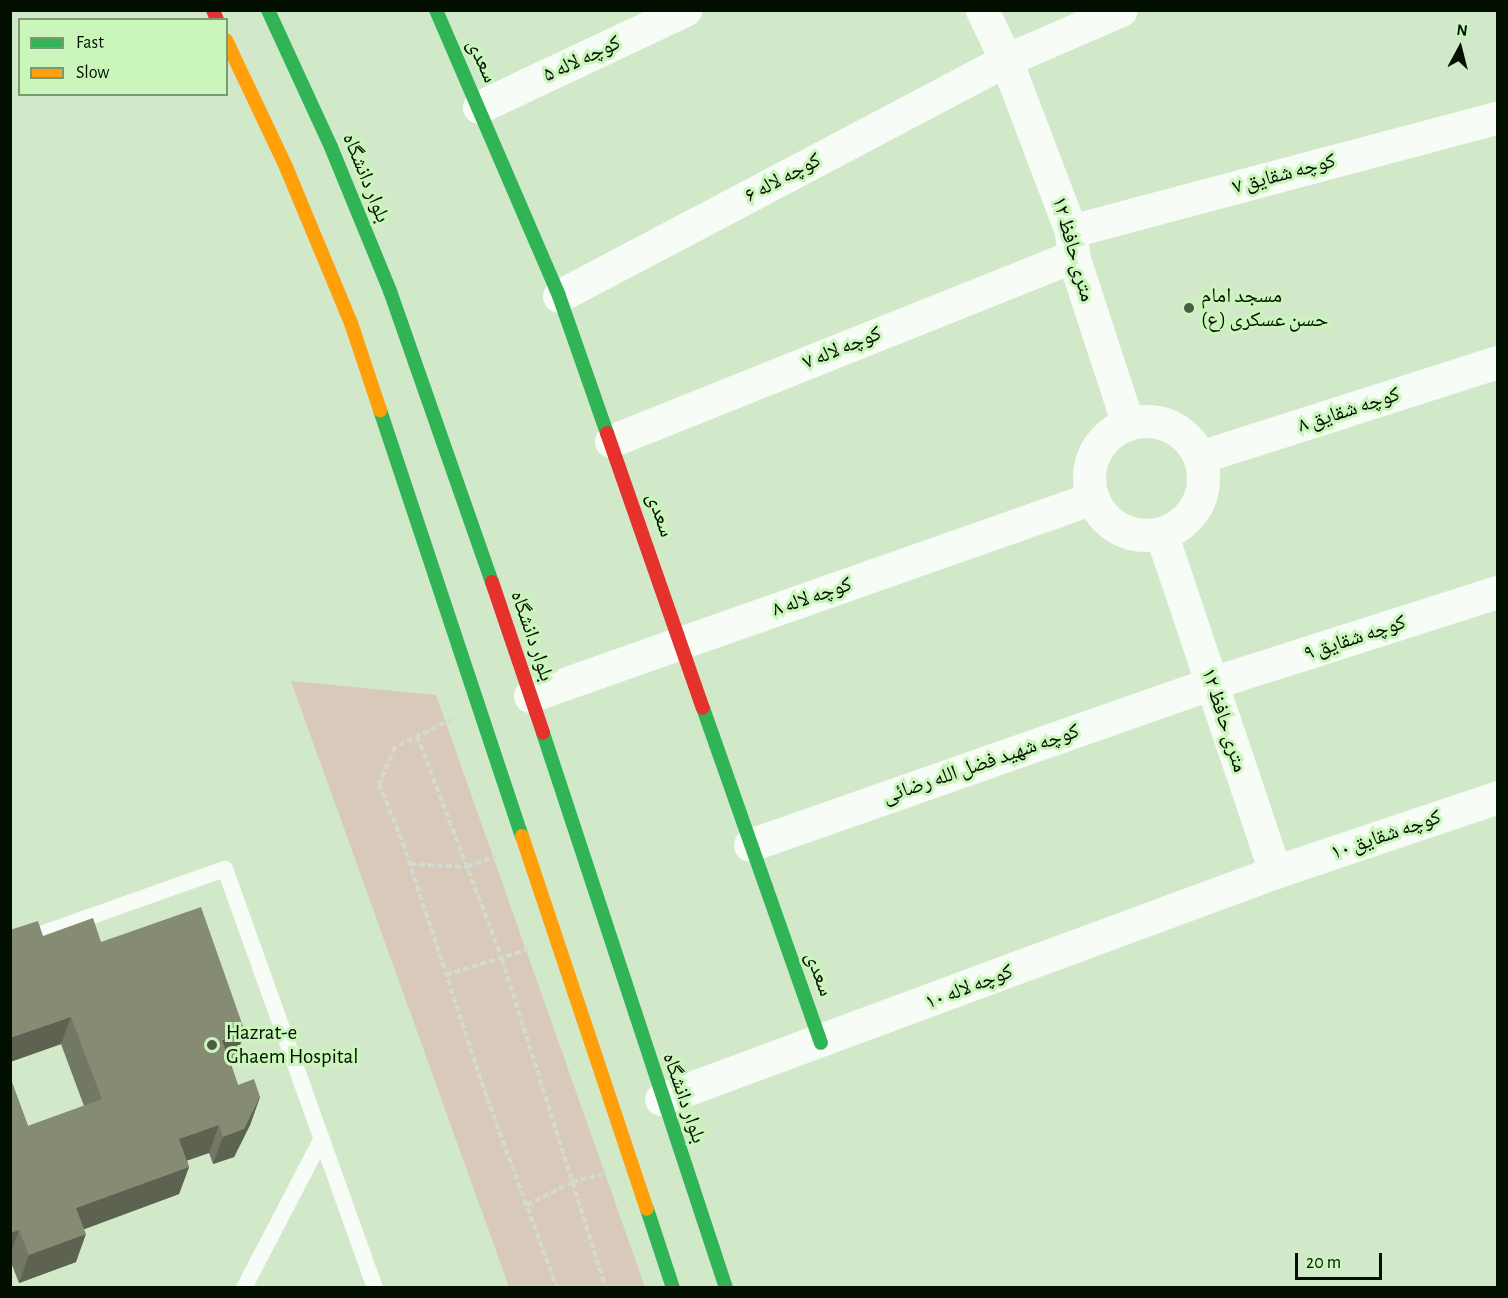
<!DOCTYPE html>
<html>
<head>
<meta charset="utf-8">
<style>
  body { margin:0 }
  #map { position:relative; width:1508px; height:1298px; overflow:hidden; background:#d1e9c9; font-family:"Alegreya Sans","Noto Naskh Arabic",sans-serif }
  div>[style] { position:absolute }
  .green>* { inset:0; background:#d8c9ba }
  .path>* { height:4px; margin-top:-2px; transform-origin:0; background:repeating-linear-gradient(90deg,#d3dbd1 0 6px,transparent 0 9px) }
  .lane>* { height:16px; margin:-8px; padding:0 8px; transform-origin:8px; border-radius:8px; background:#f8fcf7 }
  .street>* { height:33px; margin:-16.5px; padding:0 16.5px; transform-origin:16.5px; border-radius:16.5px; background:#f8fcf7 }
  .street>.ring { margin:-16.5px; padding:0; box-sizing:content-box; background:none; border:33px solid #f8fcf7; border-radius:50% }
  .fast>* { height:14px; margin:-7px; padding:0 7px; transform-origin:7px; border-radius:7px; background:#30b455 }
  .slow>* { height:14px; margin:-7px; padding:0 7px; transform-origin:7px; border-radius:7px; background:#ff9f0a }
  .jam>* { height:14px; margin:-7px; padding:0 7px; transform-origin:7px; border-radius:7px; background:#e5322d }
  .wall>* { inset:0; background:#737864 }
  .shaded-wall>* { inset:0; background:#5e6251 }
  .building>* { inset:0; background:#868c74 }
  .dots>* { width:16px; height:16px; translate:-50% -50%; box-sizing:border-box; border:3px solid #caf6bc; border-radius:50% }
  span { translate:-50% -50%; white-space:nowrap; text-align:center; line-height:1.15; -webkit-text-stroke:6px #caf6bc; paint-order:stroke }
  .street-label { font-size:21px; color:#031000 }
  .poi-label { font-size:21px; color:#031000 }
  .left { translate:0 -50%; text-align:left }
  .frame { position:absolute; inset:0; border:12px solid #031000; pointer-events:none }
  .legend { position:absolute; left:18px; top:18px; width:210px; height:78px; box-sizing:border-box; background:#caf6bc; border:2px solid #7a9a71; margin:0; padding:8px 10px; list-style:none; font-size:18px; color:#031000 }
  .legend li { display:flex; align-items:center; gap:12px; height:30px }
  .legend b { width:30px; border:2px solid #7a9a71 }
  .north { position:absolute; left:1430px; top:18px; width:60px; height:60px; -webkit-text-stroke:4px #caf6bc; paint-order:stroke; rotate:7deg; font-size:16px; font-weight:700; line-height:24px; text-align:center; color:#031000 }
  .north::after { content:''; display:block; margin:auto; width:21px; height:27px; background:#031000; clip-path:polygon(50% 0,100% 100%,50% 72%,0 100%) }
  .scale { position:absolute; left:1295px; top:1253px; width:87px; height:27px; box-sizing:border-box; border:3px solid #031000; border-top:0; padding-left:8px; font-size:18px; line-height:21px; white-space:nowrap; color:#031000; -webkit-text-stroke:4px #caf6bc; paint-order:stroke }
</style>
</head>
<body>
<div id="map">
  <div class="green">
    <i style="clip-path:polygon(291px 681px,436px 695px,645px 1287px,509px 1287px)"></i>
  </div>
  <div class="path">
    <i style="left:453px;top:719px;width:64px;rotate:154.2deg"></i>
    <i style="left:395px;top:747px;width:40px;rotate:113.4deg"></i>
    <i style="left:379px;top:784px;width:64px;rotate:67.9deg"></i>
    <i style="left:403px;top:843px;width:268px;rotate:71.8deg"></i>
    <i style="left:487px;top:1098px;width:202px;rotate:69.8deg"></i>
    <i style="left:417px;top:736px;width:239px;rotate:69.1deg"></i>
    <i style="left:502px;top:959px;width:345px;rotate:72.5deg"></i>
    <i style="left:410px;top:864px;width:57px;rotate:3deg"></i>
    <i style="left:467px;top:867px;width:33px;rotate:-20deg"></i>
    <i style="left:446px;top:975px;width:87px;rotate:-17.4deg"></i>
    <i style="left:527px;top:1205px;width:51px;rotate:-27.1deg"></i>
    <i style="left:572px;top:1182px;width:32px;rotate:-14deg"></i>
  </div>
  <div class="lane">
    <i style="left:10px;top:945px;width:228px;rotate:-19.5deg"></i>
    <i style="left:225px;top:869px;width:445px;rotate:70.3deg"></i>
    <i style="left:244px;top:1288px;width:167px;rotate:-62.5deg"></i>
  </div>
  <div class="street">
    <i style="left:982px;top:10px;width:55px;rotate:64.4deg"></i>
    <i style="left:1006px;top:60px;width:183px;rotate:69.2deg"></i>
    <i style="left:1071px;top:231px;width:25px;rotate:85deg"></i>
    <i style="left:1073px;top:256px;width:177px;rotate:71.9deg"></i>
    <i style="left:479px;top:107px;width:228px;rotate:-25.2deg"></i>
    <i style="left:1071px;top:231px;width:442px;rotate:-14.9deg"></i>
    <i style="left:559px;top:296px;width:505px;rotate:-27.83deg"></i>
    <i style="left:1006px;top:60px;width:125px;rotate:-23.5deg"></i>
    <i class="ring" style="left:1089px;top:421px;width:81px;height:81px"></i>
    <i style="left:611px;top:441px;width:498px;rotate:-21.8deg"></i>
    <i style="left:1200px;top:457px;width:313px;rotate:-17.7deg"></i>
    <i style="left:1161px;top:533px;width:358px;rotate:71.4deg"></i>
    <i style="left:530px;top:696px;width:597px;rotate:-19.38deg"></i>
    <i style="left:750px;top:845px;width:490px;rotate:-19.3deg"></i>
    <i style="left:1212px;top:683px;width:300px;rotate:-17.7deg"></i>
    <i style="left:661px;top:1099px;width:655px;rotate:-20.29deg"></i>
    <i style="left:1275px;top:872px;width:235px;rotate:-18.6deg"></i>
  </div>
  <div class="fast">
    <i style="left:268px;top:10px;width:151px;rotate:65.3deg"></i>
    <i style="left:331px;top:147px;width:156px;rotate:67.7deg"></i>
    <i style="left:390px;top:291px;width:308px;rotate:70.7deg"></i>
    <i style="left:436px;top:10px;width:311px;rotate:66.7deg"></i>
    <i style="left:559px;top:296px;width:145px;rotate:70.7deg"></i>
    <i style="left:380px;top:410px;width:449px;rotate:71.6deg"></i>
    <i style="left:703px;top:708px;width:355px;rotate:70.6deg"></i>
    <i style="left:543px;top:733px;width:584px;rotate:71.75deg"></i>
    <i style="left:647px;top:1209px;width:83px;rotate:71.8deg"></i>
  </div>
  <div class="slow">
    <i style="left:226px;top:40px;width:140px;rotate:64.7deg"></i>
    <i style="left:286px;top:167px;width:169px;rotate:67.4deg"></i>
    <i style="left:351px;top:323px;width:92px;rotate:71.6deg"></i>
    <i style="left:522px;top:836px;width:393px;rotate:71.5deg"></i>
  </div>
  <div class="jam">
    <i style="left:213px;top:10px;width:11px;rotate:68deg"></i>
    <i style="left:607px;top:433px;width:291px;rotate:70.8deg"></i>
    <i style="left:492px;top:582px;width:159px;rotate:71.3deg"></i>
  </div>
  <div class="wall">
    <i style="clip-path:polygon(10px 930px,43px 936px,101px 942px,235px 1059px,230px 1061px,238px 1085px,260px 1097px,250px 1125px,234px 1157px,213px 1164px,209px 1153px,187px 1160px,189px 1167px,179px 1194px,84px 1229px,76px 1262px,19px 1283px,10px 1260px,10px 1077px,28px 1126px,84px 1106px,61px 1044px,10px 1062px)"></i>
  </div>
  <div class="shaded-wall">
    <i style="clip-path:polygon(71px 1017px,61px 1044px,10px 1062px,10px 1038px)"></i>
    <i style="clip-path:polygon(245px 1032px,235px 1059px,212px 1068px,222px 1040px)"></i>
    <i style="clip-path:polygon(260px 1097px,250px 1125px,234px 1157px,213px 1164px,223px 1137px)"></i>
    <i style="clip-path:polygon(219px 1125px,209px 1153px,169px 1167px,179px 1139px)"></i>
    <i style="clip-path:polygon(189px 1167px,179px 1194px,66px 1236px,76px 1208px)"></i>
    <i style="clip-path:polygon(19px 1230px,10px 1254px,10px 1233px)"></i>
    <i style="clip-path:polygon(86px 1234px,76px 1262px,19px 1283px,29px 1255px)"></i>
  </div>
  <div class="building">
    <i style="clip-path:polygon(201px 907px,245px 1032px,222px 1040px,238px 1085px,254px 1079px,260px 1097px,244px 1129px,223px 1137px,219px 1125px,179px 1139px,189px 1167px,76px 1208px,86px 1234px,29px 1255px,19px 1230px,10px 1233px,10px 1077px,28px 1126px,102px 1099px,71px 1017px,10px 1038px,10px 930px,38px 921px,43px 936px,93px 918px,101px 942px)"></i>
  </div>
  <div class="dots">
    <i style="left:1189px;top:308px;background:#4b5c46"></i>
    <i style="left:212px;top:1045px;background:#4b5c46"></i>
  </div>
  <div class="street-label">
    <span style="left:582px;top:59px;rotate:-25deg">کوچه لاله ۵</span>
    <span style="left:482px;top:61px;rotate:66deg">سعدی</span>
    <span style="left:1284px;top:174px;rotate:-15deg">کوچه شقایق ۷</span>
    <span style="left:366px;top:178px;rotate:68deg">بلوار دانشگاه</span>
    <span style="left:783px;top:178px;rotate:-28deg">کوچه لاله ۶</span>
    <span style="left:1073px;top:249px;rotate:74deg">۱۲ متری حافظ</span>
    <span style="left:842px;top:348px;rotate:-22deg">کوچه لاله ۷</span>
    <span style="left:1349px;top:410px;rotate:-18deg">کوچه شقایق ۸</span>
    <span style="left:660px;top:515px;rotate:71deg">سعدی</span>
    <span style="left:812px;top:597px;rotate:-19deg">کوچه لاله ۸</span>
    <span style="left:532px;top:636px;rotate:71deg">بلوار دانشگاه</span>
    <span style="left:1355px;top:638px;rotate:-18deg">کوچه شقایق ۹</span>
    <span style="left:1224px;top:720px;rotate:72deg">۱۲ متری حافظ</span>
    <span style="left:981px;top:764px;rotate:-19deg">کوچه شهید فضل الله رضائی</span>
    <span style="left:1386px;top:835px;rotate:-19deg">کوچه شقایق ۱۰</span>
    <span style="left:819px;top:974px;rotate:70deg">سعدی</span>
    <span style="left:969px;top:987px;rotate:-21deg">کوچه لاله ۱۰</span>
    <span style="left:684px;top:1098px;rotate:71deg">بلوار دانشگاه</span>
  </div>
  <div class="poi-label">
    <span class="left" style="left:1201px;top:308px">مسجد امام<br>حسن عسکری (ع)</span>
    <span class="left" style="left:226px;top:1045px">Hazrat-e<br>Ghaem Hospital</span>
  </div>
  <div class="frame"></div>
  <ul class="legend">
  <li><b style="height:8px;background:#30b455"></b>Fast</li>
  <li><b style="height:8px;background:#ff9f0a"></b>Slow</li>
  </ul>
  <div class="north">N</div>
  <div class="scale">20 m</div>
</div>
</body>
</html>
